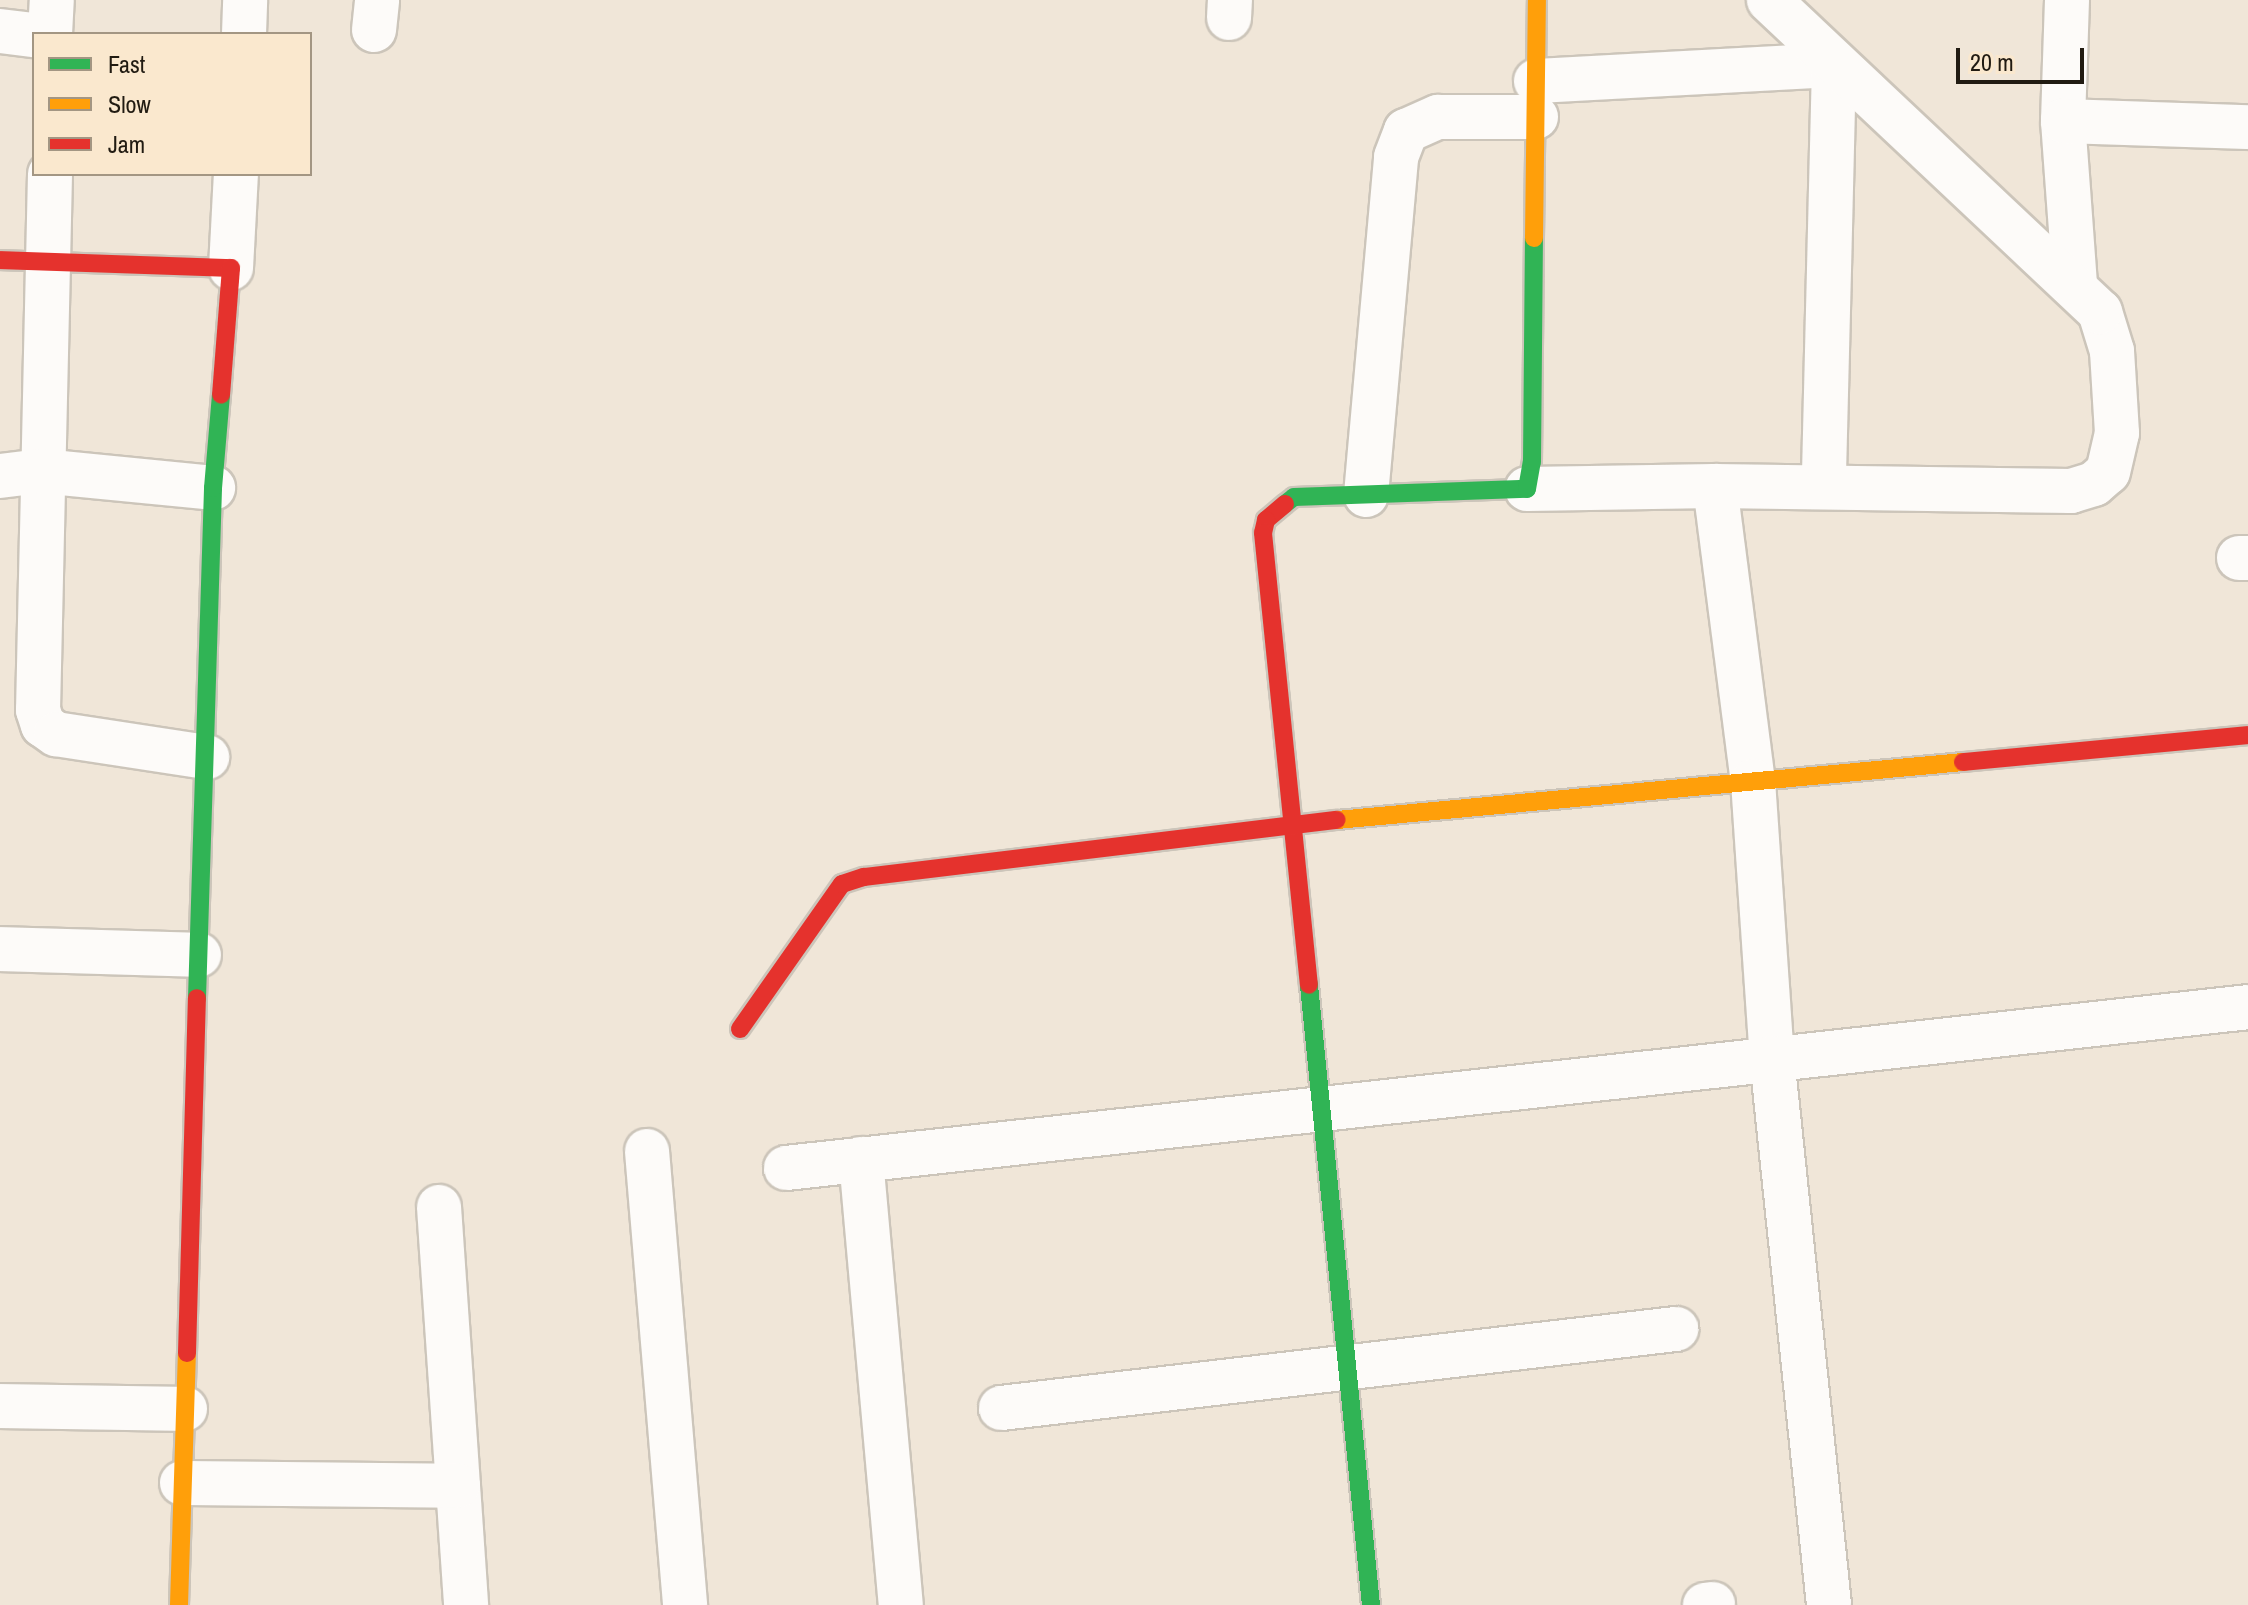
<!DOCTYPE html>
<html>
<head>
<meta charset="utf-8">
<style>
  body { margin:0 }
  #map { position:relative; width:2248px; height:1605px; overflow:hidden; background:#f0e6d8; font-family:"Archivo Narrow",sans-serif }
  div>[style] { position:absolute }
  .roads { filter:drop-shadow(2px 0 #ccc5ba) drop-shadow(-2px 0 #ccc5ba) drop-shadow(0 2px #ccc5ba) drop-shadow(0 -2px #ccc5ba) }
  .street>* { height:44px; margin:-22px; padding:0 22px; transform-origin:22px; border-radius:22px; background:#fdfbf9 }
  .fast>* { height:18px; margin:-9px; padding:0 9px; transform-origin:9px; border-radius:9px; background:#30b455 }
  .slow>* { height:18px; margin:-9px; padding:0 9px; transform-origin:9px; border-radius:9px; background:#ff9f0a }
  .jam>* { height:18px; margin:-9px; padding:0 9px; transform-origin:9px; border-radius:9px; background:#e5322d }
  span { translate:-50% -50%; white-space:nowrap; text-align:center; line-height:1.15; -webkit-text-stroke:8px #fae8ce; paint-order:stroke }
  .legend { position:absolute; left:32px; top:32px; width:280px; height:144px; box-sizing:border-box; background:#fae8ce; border:2px solid #a39683; margin:0; padding:10px 14px; list-style:none; font-size:24px; color:#211b12 }
  .legend li { display:flex; align-items:center; gap:16px; height:40px }
  .legend b { width:40px; border:2px solid #a39683 }
  .scale { position:absolute; left:1956px; top:48px; width:128px; height:36px; box-sizing:border-box; border:4px solid #211b12; border-top:0; padding-left:10px; font-size:24px; line-height:28px; white-space:nowrap; color:#211b12; -webkit-text-stroke:6px #fae8ce; paint-order:stroke }
</style>
</head>
<body>
<div id="map">
  <div class="roads">
    <div class="street">
      <i style="left:2067px;top:0;width:121px;rotate:91.9deg"></i>
      <i style="left:2063px;top:121px;width:163px;rotate:85.8deg"></i>
      <i style="left:1229px;top:18px;width:18px;rotate:-87deg"></i>
      <i style="left:374px;top:30px;width:30px;rotate:-84deg"></i>
      <i style="left:0;top:31px;width:34px;rotate:7deg"></i>
      <i style="left:50px;top:34px;width:34px;rotate:-87deg"></i>
      <i style="left:244px;top:34px;width:34px;rotate:-88deg"></i>
      <i style="left:1536px;top:81px;width:298px;rotate:-3.1deg"></i>
      <i style="left:1834px;top:65px;width:422px;rotate:91.4deg"></i>
      <i style="left:2063px;top:121px;width:185px;rotate:1.9deg"></i>
      <i style="left:50px;top:174px;width:536px;rotate:91.28deg"></i>
      <i style="left:38px;top:710px;width:16px;rotate:72deg"></i>
      <i style="left:43px;top:725px;width:16px;rotate:35deg"></i>
      <i style="left:56px;top:734px;width:153px;rotate:8.7deg"></i>
      <i style="left:231px;top:268px;width:94px;rotate:-87deg"></i>
      <i style="left:0;top:476px;width:41px;rotate:-7deg"></i>
      <i style="left:41px;top:471px;width:173px;rotate:5.6deg"></i>
      <i style="left:1715px;top:486px;width:297px;rotate:82.7deg"></i>
      <i style="left:1753px;top:781px;width:278px;rotate:86.1deg"></i>
      <i style="left:1772px;top:1058px;width:550px;rotate:84.05deg"></i>
      <i style="left:1527px;top:489px;width:188px;rotate:-0.9deg"></i>
      <i style="left:1715px;top:486px;width:356px;rotate:0.8deg"></i>
      <i style="left:2071px;top:491px;width:24px;rotate:-17deg"></i>
      <i style="left:2094px;top:484px;width:18px;rotate:-41deg"></i>
      <i style="left:2108px;top:472px;width:40px;rotate:-77deg"></i>
      <i style="left:2117px;top:433px;width:82px;rotate:-93.5deg"></i>
      <i style="left:2112px;top:351px;width:41px;rotate:-107.1deg"></i>
      <i style="left:2100px;top:312px;width:455px;rotate:-136.7deg"></i>
      <i style="left:1366px;top:495px;width:339px;rotate:-84.9deg"></i>
      <i style="left:1396px;top:157px;width:28px;rotate:-69deg"></i>
      <i style="left:1406px;top:131px;width:35px;rotate:-24deg"></i>
      <i style="left:1438px;top:117px;width:98px"></i>
      <i style="left:2239px;top:558px;width:9px"></i>
      <i style="left:0;top:949px;width:199px;rotate:1.7deg"></i>
      <i style="left:647px;top:1151px;width:456px;rotate:85.2deg"></i>
      <i style="left:861px;top:1159px;width:448px;rotate:84.9deg"></i>
      <i style="left:786px;top:1168px;width:1471px;rotate:-6.28deg"></i>
      <i style="left:439px;top:1207px;width:399px;rotate:86.1deg"></i>
      <i style="left:0;top:1406px;width:185px;rotate:0.9deg"></i>
      <i style="left:1001px;top:1408px;width:680px;rotate:-6.68deg"></i>
      <i style="left:182px;top:1483px;width:276px;rotate:0.6deg"></i>
      <i style="left:1705px;top:1605px;width:8px;rotate:-7deg"></i>
    </div>
    <div class="fast">
      <i style="left:1285px;top:504px;width:11px;rotate:-38deg"></i>
      <i style="left:1294px;top:497px;width:233px;rotate:-2deg"></i>
      <i style="left:1527px;top:489px;width:27px;rotate:-80deg"></i>
      <i style="left:1532px;top:462px;width:224px;rotate:-89.5deg"></i>
      <i style="left:1309px;top:985px;width:623px;rotate:84.29deg"></i>
      <i style="left:197px;top:998px;width:510px;rotate:-88.2deg"></i>
      <i style="left:213px;top:488px;width:93px;rotate:-85.1deg"></i>
    </div>
    <div class="slow">
      <i style="left:1534px;top:238px;width:238px;rotate:-89.3deg"></i>
      <i style="left:1337px;top:820px;width:629px;rotate:-5.29deg"></i>
      <i style="left:179px;top:1605px;width:252px;rotate:-88.2deg"></i>
    </div>
    <div class="jam">
      <i style="left:0;top:260px;width:231px;rotate:2deg"></i>
      <i style="left:231px;top:268px;width:127px;rotate:94.5deg"></i>
      <i style="left:1285px;top:504px;width:25px;rotate:140deg"></i>
      <i style="left:1266px;top:520px;width:13px;rotate:103deg"></i>
      <i style="left:1263px;top:533px;width:454px;rotate:84.2deg"></i>
      <i style="left:1963px;top:762px;width:286px;rotate:-5.4deg"></i>
      <i style="left:740px;top:1029px;width:177px;rotate:-54.9deg"></i>
      <i style="left:842px;top:884px;width:23px;rotate:-18deg"></i>
      <i style="left:864px;top:877px;width:476px;rotate:-6.9deg"></i>
      <i style="left:187px;top:1353px;width:355px;rotate:-88.4deg"></i>
    </div>
  </div>
  <ul class="legend">
  <li><b style="height:10px;background:#30b455"></b>Fast</li>
  <li><b style="height:10px;background:#ff9f0a"></b>Slow</li>
  <li><b style="height:10px;background:#e5322d"></b>Jam</li>
  </ul>
  <div class="scale">20 m</div>
</div>
</body>
</html>
